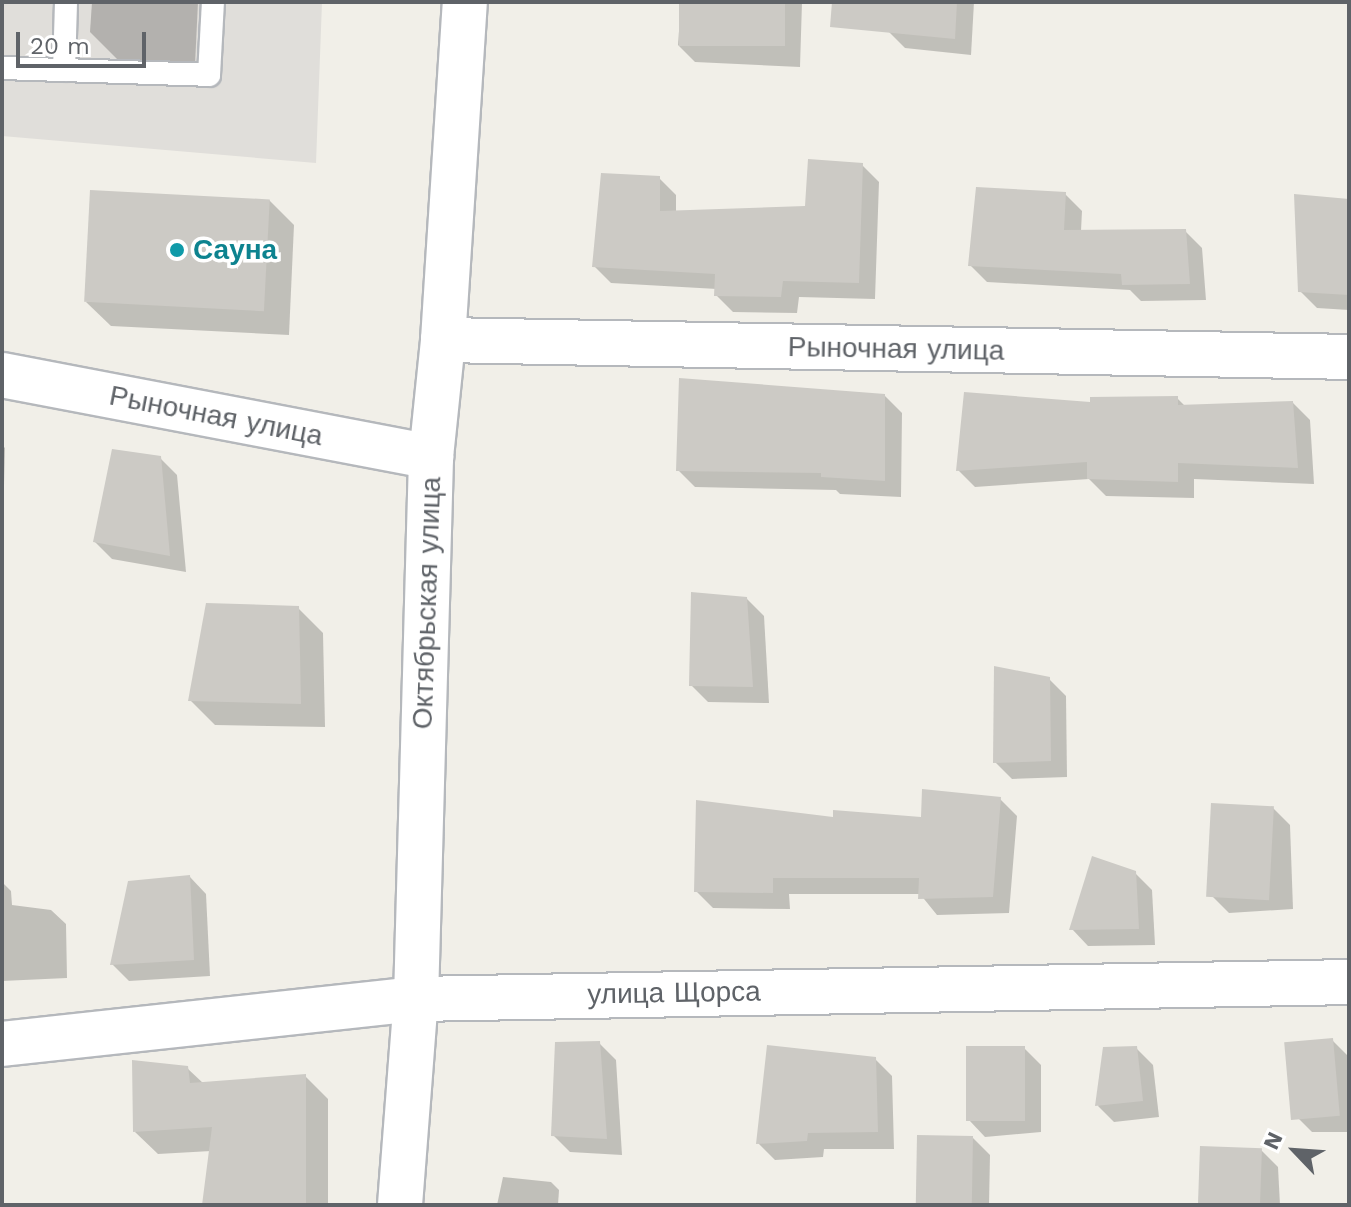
<!DOCTYPE html>
<html>
<head>
<meta charset="utf-8">
<style>
  body { margin:0 }
  #map { position:relative; width:1351px; height:1207px; overflow:hidden; background:#f1efe8; font-family:"Work Sans",sans-serif }
  div>[style] { position:absolute }
  .industrial>* { inset:0; background:#e0deda }
  .shadow>* { inset:0; background:#0003 }
  .building>* { inset:0; background:#cccac5; transform-origin:0 0 }
  .roads { filter:drop-shadow(2px 0 #b5b8bc) drop-shadow(-2px 0 #b5b8bc) drop-shadow(0 2px #b5b8bc) drop-shadow(0 -2px #b5b8bc) }
  .service>* { height:22px; margin:-11px; padding:0 11px; transform-origin:11px; border-radius:11px; background:#fff }
  .minor>* { height:44px; margin:-22px; padding:0 22px; transform-origin:22px; border-radius:22px; background:#fff }
  .tertiary>* { height:44px; margin:-22px; padding:0 22px; transform-origin:22px; border-radius:22px; background:#fff }
  .dots>* { width:22px; height:22px; translate:-50% -50%; box-sizing:border-box; border:4px solid #fff; border-radius:50% }
  span { translate:-50% -50%; white-space:nowrap; text-align:center; line-height:1.15; -webkit-text-stroke:7px #fff; paint-order:stroke }
  .culture-label { font-size:28px; color:#0d838f; font-weight:700 }
  .left { translate:0 -50%; text-align:left }
  .street-label { font-size:28px; color:#5f6368 }
  .frame { position:absolute; inset:0; border:4px solid #5f6368; pointer-events:none }
  .north { position:absolute; left:1255px; top:1111px; width:80px; height:80px; -webkit-text-stroke:6px #fff; paint-order:stroke; rotate:295deg; font-size:22px; font-weight:700; line-height:32px; text-align:center; color:#5f6368 }
  .north::after { content:''; display:block; margin:auto; width:28px; height:36px; background:#5f6368; clip-path:polygon(50% 0,100% 100%,50% 72%,0 100%) }
  .scale { position:absolute; left:16px; top:32px; width:130px; height:36px; box-sizing:border-box; border:4px solid #5f6368; border-top:0; padding-left:10px; font-size:24px; line-height:28px; white-space:nowrap; color:#5f6368; -webkit-text-stroke:6px #fff; paint-order:stroke }
</style>
</head>
<body>
<div id="map">
  <div class="industrial">
    <i style="clip-path:polygon(2px 2px,322px 2px,316px 163px,2px 136px)"></i>
  </div>
  <div class="shadow">
    <i style="clip-path:polygon(92px 2px,198px 2px,195px 65px,122px 64px,90px 32px)"></i>
    <i style="clip-path:polygon(681px 2px,802px 2px,800px 67px,695px 62px,678px 45px)"></i>
    <i style="clip-path:polygon(891px 2px,974px 2px,971px 55px,905px 48px,888px 31px)"></i>
    <i style="clip-path:polygon(862px 165px,879px 182px,875px 299px,799px 297px,797px 313px,733px 312px,716px 295px,717px 289px,611px 283px,594px 266px,659px 178px,676px 195px,676px 212px,807px 208px)"></i>
    <i style="clip-path:polygon(1065px 194px,1082px 211px,1081px 231px,1185px 231px,1202px 248px,1206px 300px,1141px 301px,1130px 290px,987px 282px,970px 265px)"></i>
    <i style="clip-path:polygon(269px 200px,294px 225px,289px 335px,111px 326px,86px 302px)"></i>
    <i style="clip-path:polygon(1349px 201px,1349px 310px,1317px 308px,1300px 291px)"></i>
    <i style="clip-path:polygon(885px 396px,902px 413px,901px 497px,840px 494px,836px 490px,695px 487px,678px 470px)"></i>
    <i style="clip-path:polygon(1177px 398px,1186px 407px,1293px 403px,1310px 420px,1314px 484px,1194px 479px,1194px 498px,1106px 496px,1089px 479px,975px 487px,958px 470px,1091px 404px)"></i>
    <i style="clip-path:polygon(2px 445px,5px 448px,3px 523px,2px 523px)"></i>
    <i style="clip-path:polygon(160px 458px,177px 475px,186px 572px,112px 559px,95px 542px)"></i>
    <i style="clip-path:polygon(747px 599px,764px 616px,769px 703px,708px 702px,691px 685px)"></i>
    <i style="clip-path:polygon(298px 608px,323px 633px,325px 727px,215px 725px,190px 700px)"></i>
    <i style="clip-path:polygon(1049px 679px,1066px 696px,1067px 777px,1012px 779px,995px 762px)"></i>
    <i style="clip-path:polygon(1000px 799px,1017px 816px,1009px 913px,937px 915px,920px 894px,789px 894px,790px 909px,713px 908px,696px 891px,835px 819px,923px 819px)"></i>
    <i style="clip-path:polygon(1273px 808px,1290px 825px,1293px 909px,1229px 913px,1212px 896px)"></i>
    <i style="clip-path:polygon(1135px 873px,1152px 890px,1155px 945px,1088px 946px,1072px 929px)"></i>
    <i style="clip-path:polygon(190px 877px,206px 894px,210px 976px,129px 981px,112px 964px)"></i>
    <i style="clip-path:polygon(2px 882px,11px 891px,12px 905px,51px 910px,66px 924px,67px 978px,2px 981px)"></i>
    <i style="clip-path:polygon(1332px 1040px,1349px 1057px,1349px 1132px,1312px 1132px,1295px 1115px)"></i>
    <i style="clip-path:polygon(599px 1043px,616px 1060px,622px 1155px,570px 1152px,553px 1135px)"></i>
    <i style="clip-path:polygon(1024px 1048px,1041px 1065px,1041px 1132px,985px 1137px,969px 1120px)"></i>
    <i style="clip-path:polygon(1136px 1048px,1153px 1065px,1159px 1117px,1114px 1122px,1098px 1106px)"></i>
    <i style="clip-path:polygon(875px 1059px,892px 1076px,894px 1149px,824px 1149px,823px 1157px,775px 1160px,758px 1143px)"></i>
    <i style="clip-path:polygon(187px 1068px,204px 1084px,305px 1076px,328px 1099px,328px 1205px,204px 1205px,211px 1151px,158px 1154px,135px 1132px)"></i>
    <i style="clip-path:polygon(973px 1138px,990px 1155px,989px 1205px,915px 1205px)"></i>
    <i style="clip-path:polygon(1261px 1150px,1278px 1167px,1280px 1205px,1205px 1205px)"></i>
    <i style="clip-path:polygon(503px 1177px,551px 1182px,559px 1190px,558px 1205px,497px 1205px)"></i>
  </div>
  <div class="building">
    <i style="left:679px;top:2px;width:106px;height:44px"></i>
    <i style="clip-path:polygon(832px 2px,957px 2px,955px 39px,830px 27px)"></i>
    <i style="clip-path:polygon(808px 159px,863px 163px,859px 283px,783px 281px,781px 297px,714px 296px,715px 274px,592px 267px,601px 173px,660px 176px,660px 211px,805px 206px)"></i>
    <i style="clip-path:polygon(976px 187px,1066px 192px,1064px 230px,1186px 229px,1190px 284px,1122px 285px,1121px 274px,968px 266px)"></i>
    <i style="left:90px;top:190px;width:180px;height:112px;rotate:3deg"></i>
    <i style="clip-path:polygon(1294px 194px,1349px 199px,1349px 295px,1298px 292px)"></i>
    <i style="clip-path:polygon(679px 378px,885px 394px,885px 481px,821px 477px,821px 473px,676px 471px)"></i>
    <i style="clip-path:polygon(964px 392px,1090px 402px,1090px 397px,1178px 396px,1178px 405px,1293px 401px,1298px 468px,1178px 463px,1178px 482px,1087px 479px,1087px 462px,956px 471px)"></i>
    <i style="clip-path:polygon(112px 449px,161px 456px,170px 556px,93px 542px)"></i>
    <i style="clip-path:polygon(691px 592px,747px 597px,753px 687px,689px 686px)"></i>
    <i style="clip-path:polygon(206px 603px,299px 606px,301px 704px,188px 701px)"></i>
    <i style="clip-path:polygon(994px 666px,1050px 677px,1051px 761px,993px 763px)"></i>
    <i style="clip-path:polygon(922px 789px,1001px 797px,993px 897px,918px 899px,919px 878px,773px 878px,773px 893px,694px 892px,696px 800px,833px 817px,833px 810px,921px 817px)"></i>
    <i style="left:1211px;top:803px;width:63px;height:94px;rotate:3deg"></i>
    <i style="clip-path:polygon(1092px 856px,1136px 871px,1139px 929px,1069px 930px)"></i>
    <i style="clip-path:polygon(190px 875px,194px 960px,110px 965px,128px 881px)"></i>
    <i style="left:1333px;top:1038px;width:78px;height:49px;rotate:85deg"></i>
    <i style="clip-path:polygon(600px 1041px,607px 1139px,551px 1136px,555px 1042px)"></i>
    <i style="clip-path:polygon(767px 1045px,876px 1057px,878px 1132px,808px 1133px,807px 1141px,756px 1144px)"></i>
    <i style="left:966px;top:1046px;width:59px;height:75px"></i>
    <i style="clip-path:polygon(1137px 1046px,1143px 1101px,1095px 1106px,1103px 1047px)"></i>
    <i style="clip-path:polygon(132px 1060px,188px 1066px,190px 1083px,306px 1074px,306px 1205px,202px 1205px,212px 1127px,133px 1132px)"></i>
    <i style="left:917px;top:1135px;width:56px;height:70px;rotate:1deg"></i>
    <i style="left:1200px;top:1146px;width:62px;height:59px;rotate:2deg"></i>
  </div>
  <div class="roads">
    <div class="service">
      <i style="left:2px;top:68px;width:207px;rotate:1.9deg"></i>
      <i style="left:209px;top:75px;width:73px;rotate:-86.9deg"></i>
      <i style="left:64px;top:70px;width:68px;rotate:-88.3deg"></i>
    </div>
    <div class="minor">
      <i style="left:443px;top:340px;width:906px;rotate:1.07deg"></i>
      <i style="left:2px;top:375px;width:437px;rotate:10.8deg"></i>
      <i style="left:2px;top:1044px;width:416px;rotate:-6.2deg"></i>
    </div>
    <div class="tertiary">
      <i style="left:416px;top:999px;width:933px;rotate:-1.04deg"></i>
      <i style="left:400px;top:1205px;width:207px;rotate:-85.6deg"></i>
      <i style="left:416px;top:999px;width:542px;rotate:-88.41deg"></i>
      <i style="left:431px;top:457px;width:118px;rotate:-84.1deg"></i>
      <i style="left:443px;top:340px;width:339px;rotate:-86.3deg"></i>
    </div>
  </div>
  <div class="dots">
    <i style="left:177px;top:250px;background:#0f9aa8"></i>
  </div>
  <div class="culture-label">
    <span class="left" style="left:193px;top:250px">Сауна</span>
  </div>
  <div class="street-label">
    <span style="left:896px;top:349px;rotate:1deg">Рыночная улица</span>
    <span style="left:216px;top:416px;rotate:11deg">Рыночная улица</span>
    <span style="left:427px;top:603px;rotate:-88deg">Октябрьская улица</span>
    <span style="left:674px;top:993px;rotate:-1deg">улица Щорса</span>
  </div>
  <div class="frame"></div>
  <div class="north">N</div>
  <div class="scale">20 m</div>
</div>
</body>
</html>
